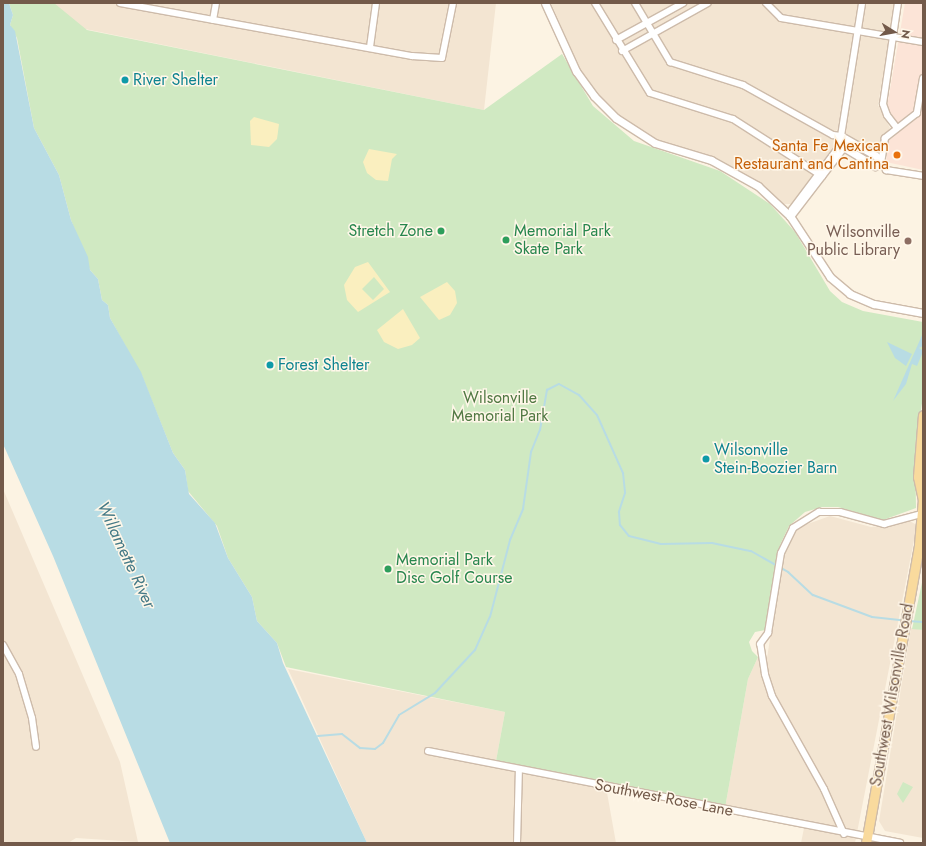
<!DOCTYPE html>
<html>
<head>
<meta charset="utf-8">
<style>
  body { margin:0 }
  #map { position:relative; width:926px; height:846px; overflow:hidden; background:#fcf3e3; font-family:Jost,sans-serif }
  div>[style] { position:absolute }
  .residential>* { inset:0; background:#f3e5d2 }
  .commercial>* { inset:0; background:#fce4d7 }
  .green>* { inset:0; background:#d0e9c2 }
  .sand>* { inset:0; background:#faefbf }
  .water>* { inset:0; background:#b8dce4 }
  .stream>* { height:2px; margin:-1px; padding:0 1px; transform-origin:1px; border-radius:1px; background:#b8dce4 }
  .roads { filter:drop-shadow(1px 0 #cdbbaa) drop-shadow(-1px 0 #cdbbaa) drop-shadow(0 1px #cdbbaa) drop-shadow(0 -1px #cdbbaa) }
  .minor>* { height:6px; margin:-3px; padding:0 3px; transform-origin:3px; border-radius:3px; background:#fff }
  .tertiary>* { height:7px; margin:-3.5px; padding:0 3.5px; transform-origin:3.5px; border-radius:3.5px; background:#fff }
  .primary>* { height:9px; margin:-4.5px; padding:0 4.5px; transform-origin:4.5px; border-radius:4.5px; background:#f9da9d }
  .dots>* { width:11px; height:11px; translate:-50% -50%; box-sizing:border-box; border:2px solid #fff7e9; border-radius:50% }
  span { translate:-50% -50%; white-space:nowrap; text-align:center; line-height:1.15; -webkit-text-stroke:3px #fff7e9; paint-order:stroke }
  .culture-label { font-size:16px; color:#0d838f }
  .left { translate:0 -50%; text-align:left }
  .food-label { font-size:16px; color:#c56008 }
  .right { translate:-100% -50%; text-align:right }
  .leisure-label { font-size:16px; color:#27864d }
  .education-label { font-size:16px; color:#785e54 }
  .park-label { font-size:16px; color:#507842 }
  .street-label { font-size:16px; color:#735a4a }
  .water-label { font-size:17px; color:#447986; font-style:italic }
  .frame { position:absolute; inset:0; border:4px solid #735a4a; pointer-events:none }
  .north { position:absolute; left:874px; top:12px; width:40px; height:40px; -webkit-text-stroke:3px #fff7e9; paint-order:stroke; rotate:101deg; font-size:11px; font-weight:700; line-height:16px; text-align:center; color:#735a4a }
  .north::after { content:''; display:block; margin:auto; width:14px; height:18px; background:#735a4a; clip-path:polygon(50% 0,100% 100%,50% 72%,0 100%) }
</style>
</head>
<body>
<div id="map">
  <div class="residential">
    <i style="clip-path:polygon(14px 3px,496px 3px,484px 110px,16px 15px)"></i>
    <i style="clip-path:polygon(551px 3px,895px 3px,878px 105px,890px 128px,874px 154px,836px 130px,833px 150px,793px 204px,784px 204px,739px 170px,657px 140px,626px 122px,597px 95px,581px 72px)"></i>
    <i style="clip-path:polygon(3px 489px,120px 762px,138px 842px,76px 838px,68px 843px,3px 843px)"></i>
    <i style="clip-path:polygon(830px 516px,871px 527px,897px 525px,908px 520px,915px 524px,916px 530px,855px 843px,801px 843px,805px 823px,725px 808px,748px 679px,758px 657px,767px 658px,784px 551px,799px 527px)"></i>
    <i style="clip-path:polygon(911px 628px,923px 630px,923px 838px,885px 831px,879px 821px)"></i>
    <i style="clip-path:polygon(288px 669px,505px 712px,496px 761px,606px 787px,616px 843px,367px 843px)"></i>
  </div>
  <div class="commercial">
    <i style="clip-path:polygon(905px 3px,923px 3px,923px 170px,886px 162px,888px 141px,895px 136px,897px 122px,887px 107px)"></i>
  </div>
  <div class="green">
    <i style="clip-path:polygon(9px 3px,54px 3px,87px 30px,484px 110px,562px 54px,593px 106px,634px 141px,720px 171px,770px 204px,795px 232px,830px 291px,842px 302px,863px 311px,923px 322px,923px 397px,915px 447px,916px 508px,883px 520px,838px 507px,822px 507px,805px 512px,789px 526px,780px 545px,766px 630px,755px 632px,749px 642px,752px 651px,758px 657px,748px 679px,725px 808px,496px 761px,505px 712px,286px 667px,277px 643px,257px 621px,252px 597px,228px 558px,217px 526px,188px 491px,185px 470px,173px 453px,142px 376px,110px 318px,108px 305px,102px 300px,98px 279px,90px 270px,71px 220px,59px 175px,34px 128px,17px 38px,10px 25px,13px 15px)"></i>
    <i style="clip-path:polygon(923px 578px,923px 630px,912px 629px)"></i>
    <i style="clip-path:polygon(903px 782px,913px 787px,903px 803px,897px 794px)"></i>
  </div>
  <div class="sand">
    <i style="clip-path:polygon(254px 117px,279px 124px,277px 139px,269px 147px,251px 145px,250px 121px)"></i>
    <i style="clip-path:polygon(369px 149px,397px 154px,392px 159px,388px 181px,376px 180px,367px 173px,363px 162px)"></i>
    <i style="clip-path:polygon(evenodd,368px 262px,390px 292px,358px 312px,347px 300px,344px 285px,355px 267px,368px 262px,374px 277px,384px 289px,373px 300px,362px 289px,374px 277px)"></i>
    <i style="clip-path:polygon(447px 282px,455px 291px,457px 303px,450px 315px,439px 320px,420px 297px)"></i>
    <i style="clip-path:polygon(403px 309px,420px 338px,412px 345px,398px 349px,384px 342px,377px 330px)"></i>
  </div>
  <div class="water">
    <i style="clip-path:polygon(3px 3px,9px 3px,13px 15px,10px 25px,15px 31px,34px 128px,59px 175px,71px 220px,88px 257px,90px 270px,98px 279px,102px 300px,108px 305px,110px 318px,141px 372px,173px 453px,185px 470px,189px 494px,215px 523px,228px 558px,252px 597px,257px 621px,277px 643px,283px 663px,367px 843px,170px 843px,53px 556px,3px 444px)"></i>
    <i style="clip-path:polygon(923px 333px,923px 346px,919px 348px,922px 350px,922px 354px,917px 366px,912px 364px,906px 384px,893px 401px)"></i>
    <i style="clip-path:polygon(887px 342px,912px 354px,906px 366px,895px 358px)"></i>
  </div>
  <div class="stream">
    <i style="left:908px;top:621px;width:15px;rotate:4deg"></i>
    <i style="left:318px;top:736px;width:24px;rotate:-5deg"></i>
    <i style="left:342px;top:734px;width:23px;rotate:38deg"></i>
    <i style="left:360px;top:748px;width:15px;rotate:4deg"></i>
    <i style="left:375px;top:749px;width:10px;rotate:-37deg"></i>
    <i style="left:383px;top:743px;width:32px;rotate:-60deg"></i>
    <i style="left:399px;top:715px;width:42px;rotate:-31.4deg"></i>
    <i style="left:435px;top:693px;width:59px;rotate:-47.1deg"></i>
    <i style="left:475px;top:650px;width:36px;rotate:-66deg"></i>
    <i style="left:490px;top:617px;width:80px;rotate:-75.4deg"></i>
    <i style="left:510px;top:540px;width:34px;rotate:-67deg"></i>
    <i style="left:523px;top:509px;width:58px;rotate:-82deg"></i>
    <i style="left:531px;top:452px;width:24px;rotate:-68deg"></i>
    <i style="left:540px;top:430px;width:41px;rotate:-80.1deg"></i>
    <i style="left:547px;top:390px;width:13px;rotate:-27deg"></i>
    <i style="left:559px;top:384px;width:23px;rotate:29deg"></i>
    <i style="left:579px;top:395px;width:27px;rotate:48deg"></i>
    <i style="left:597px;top:415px;width:64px;rotate:65.9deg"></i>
    <i style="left:623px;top:473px;width:20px;rotate:84deg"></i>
    <i style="left:625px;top:493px;width:20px;rotate:108deg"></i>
    <i style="left:619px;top:512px;width:13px;rotate:86deg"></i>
    <i style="left:620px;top:525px;width:14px;rotate:51deg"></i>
    <i style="left:629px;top:536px;width:33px;rotate:14deg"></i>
    <i style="left:661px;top:544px;width:51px;rotate:-1.1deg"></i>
    <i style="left:712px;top:543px;width:40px;rotate:12deg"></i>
    <i style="left:751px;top:551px;width:43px;rotate:29.6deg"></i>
    <i style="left:788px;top:572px;width:34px;rotate:43deg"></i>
    <i style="left:813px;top:595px;width:63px;rotate:20.4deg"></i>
    <i style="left:872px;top:617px;width:30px;rotate:6deg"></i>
  </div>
  <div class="roads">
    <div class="minor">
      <i style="left:120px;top:3px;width:297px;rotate:10.3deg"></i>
      <i style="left:412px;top:56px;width:30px;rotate:4deg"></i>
      <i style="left:442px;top:58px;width:56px;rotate:-78.7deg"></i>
      <i style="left:595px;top:3px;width:105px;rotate:58.6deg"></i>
      <i style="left:650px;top:93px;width:87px;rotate:17.4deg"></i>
      <i style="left:733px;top:119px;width:106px;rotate:32.6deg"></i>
      <i style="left:635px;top:3px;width:69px;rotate:59.3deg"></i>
      <i style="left:670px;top:62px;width:77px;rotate:17.5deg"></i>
      <i style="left:743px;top:85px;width:103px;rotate:29.1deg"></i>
      <i style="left:833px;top:135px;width:8px;rotate:7deg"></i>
      <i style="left:841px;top:136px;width:135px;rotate:-81deg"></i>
      <i style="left:766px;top:3px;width:21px;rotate:45deg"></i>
      <i style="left:781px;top:18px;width:144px;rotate:9.6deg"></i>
      <i style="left:213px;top:20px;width:17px;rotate:-80deg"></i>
      <i style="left:616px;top:40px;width:77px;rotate:-28.9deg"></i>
      <i style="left:370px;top:47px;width:44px;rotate:-82.2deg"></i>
      <i style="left:622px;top:51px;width:98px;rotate:-29.2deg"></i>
      <i style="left:923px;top:78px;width:36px;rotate:100deg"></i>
      <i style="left:917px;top:113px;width:41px;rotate:142deg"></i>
      <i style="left:885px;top:138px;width:25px;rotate:99deg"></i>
      <i style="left:881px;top:163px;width:9px;rotate:54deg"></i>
      <i style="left:886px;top:170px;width:37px;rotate:9deg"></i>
      <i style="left:897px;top:128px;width:16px;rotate:-128deg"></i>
      <i style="left:887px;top:115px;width:12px;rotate:-110deg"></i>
      <i style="left:883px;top:104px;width:102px;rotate:-81.6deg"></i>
      <i style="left:3px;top:645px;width:33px;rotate:61deg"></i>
      <i style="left:19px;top:674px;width:46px;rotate:73.5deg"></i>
      <i style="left:32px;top:718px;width:29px;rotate:82deg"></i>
      <i style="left:428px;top:751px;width:481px;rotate:11deg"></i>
      <i style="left:844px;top:834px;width:49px;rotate:-114deg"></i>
      <i style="left:824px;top:789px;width:107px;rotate:-119.2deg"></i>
      <i style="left:772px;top:696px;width:23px;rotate:-108deg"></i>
      <i style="left:765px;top:674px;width:30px;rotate:-99deg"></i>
      <i style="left:760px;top:644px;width:14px;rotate:-54deg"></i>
      <i style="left:768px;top:633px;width:81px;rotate:-80.8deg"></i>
      <i style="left:781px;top:553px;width:28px;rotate:-64deg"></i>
      <i style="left:793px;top:528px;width:31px;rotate:-32deg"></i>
      <i style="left:819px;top:512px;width:21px"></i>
      <i style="left:840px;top:512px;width:46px;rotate:15.3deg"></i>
      <i style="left:884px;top:524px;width:39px;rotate:-15deg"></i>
      <i style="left:517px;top:843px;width:74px;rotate:-88.5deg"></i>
    </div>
    <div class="tertiary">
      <i style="left:545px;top:3px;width:75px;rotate:65.5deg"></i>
      <i style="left:576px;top:71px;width:31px;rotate:54deg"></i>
      <i style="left:594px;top:96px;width:31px;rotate:45deg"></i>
      <i style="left:616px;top:118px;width:46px;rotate:32.7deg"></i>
      <i style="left:655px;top:143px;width:59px;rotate:16.9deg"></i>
      <i style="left:711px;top:160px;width:54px;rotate:29deg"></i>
      <i style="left:758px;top:186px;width:44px;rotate:43.2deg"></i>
      <i style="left:790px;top:216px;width:73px;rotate:56.7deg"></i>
      <i style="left:830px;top:277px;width:26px;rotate:40deg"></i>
      <i style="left:850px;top:294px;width:26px;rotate:23deg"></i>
      <i style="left:874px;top:304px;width:50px;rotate:10.4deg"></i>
      <i style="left:841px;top:136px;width:40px;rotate:29.7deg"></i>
      <i style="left:876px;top:156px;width:9px;rotate:54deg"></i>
      <i style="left:881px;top:163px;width:7px;rotate:153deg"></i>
      <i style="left:875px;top:166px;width:37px;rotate:-149deg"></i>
      <i style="left:843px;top:147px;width:87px;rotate:127.5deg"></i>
      <i style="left:790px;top:216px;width:7px;rotate:-74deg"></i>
      <i style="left:792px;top:209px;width:75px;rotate:-53.1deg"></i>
      <i style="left:837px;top:149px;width:14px;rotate:-73deg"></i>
    </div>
    <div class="primary">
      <i style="left:923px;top:500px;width:24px;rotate:-102deg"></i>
      <i style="left:918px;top:477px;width:62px;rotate:-85.4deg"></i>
      <i style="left:866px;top:843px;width:303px;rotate:-79.9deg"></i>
      <i style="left:919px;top:545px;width:46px;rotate:-85deg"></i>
    </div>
  </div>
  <div class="dots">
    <i style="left:125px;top:80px;background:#0f9aa8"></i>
    <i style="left:897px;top:155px;background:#e8710a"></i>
    <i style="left:441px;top:231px;background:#2e9e5b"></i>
    <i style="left:506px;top:240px;background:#2e9e5b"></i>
    <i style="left:908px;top:241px;background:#8d6e63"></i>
    <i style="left:270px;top:365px;background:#0f9aa8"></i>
    <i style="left:706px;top:459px;background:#0f9aa8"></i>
    <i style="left:388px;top:569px;background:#2e9e5b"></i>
  </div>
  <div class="culture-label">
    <span class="left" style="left:133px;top:80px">River Shelter</span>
    <span class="left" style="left:278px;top:365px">Forest Shelter</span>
    <span class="left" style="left:714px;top:459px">Wilsonville<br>Stein-Boozier Barn</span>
  </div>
  <div class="food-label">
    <span class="right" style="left:889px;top:155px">Santa Fe Mexican<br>Restaurant and Cantina</span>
  </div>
  <div class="leisure-label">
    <span class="right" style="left:433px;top:231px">Stretch Zone</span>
    <span class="left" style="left:514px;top:240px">Memorial Park<br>Skate Park</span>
    <span class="left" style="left:396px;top:569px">Memorial Park<br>Disc Golf Course</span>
  </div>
  <div class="education-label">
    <span class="right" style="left:900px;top:241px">Wilsonville<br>Public Library</span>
  </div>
  <div class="park-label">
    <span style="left:500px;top:407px">Wilsonville<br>Memorial Park</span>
  </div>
  <div class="street-label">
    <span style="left:892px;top:695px;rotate:-80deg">Southwest Wilsonville Road</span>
    <span style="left:664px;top:798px;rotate:11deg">Southwest Rose Lane</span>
  </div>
  <div class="water-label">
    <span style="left:126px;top:555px;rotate:65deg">Willamette River</span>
  </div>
  <div class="frame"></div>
  <div class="north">N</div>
</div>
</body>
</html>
